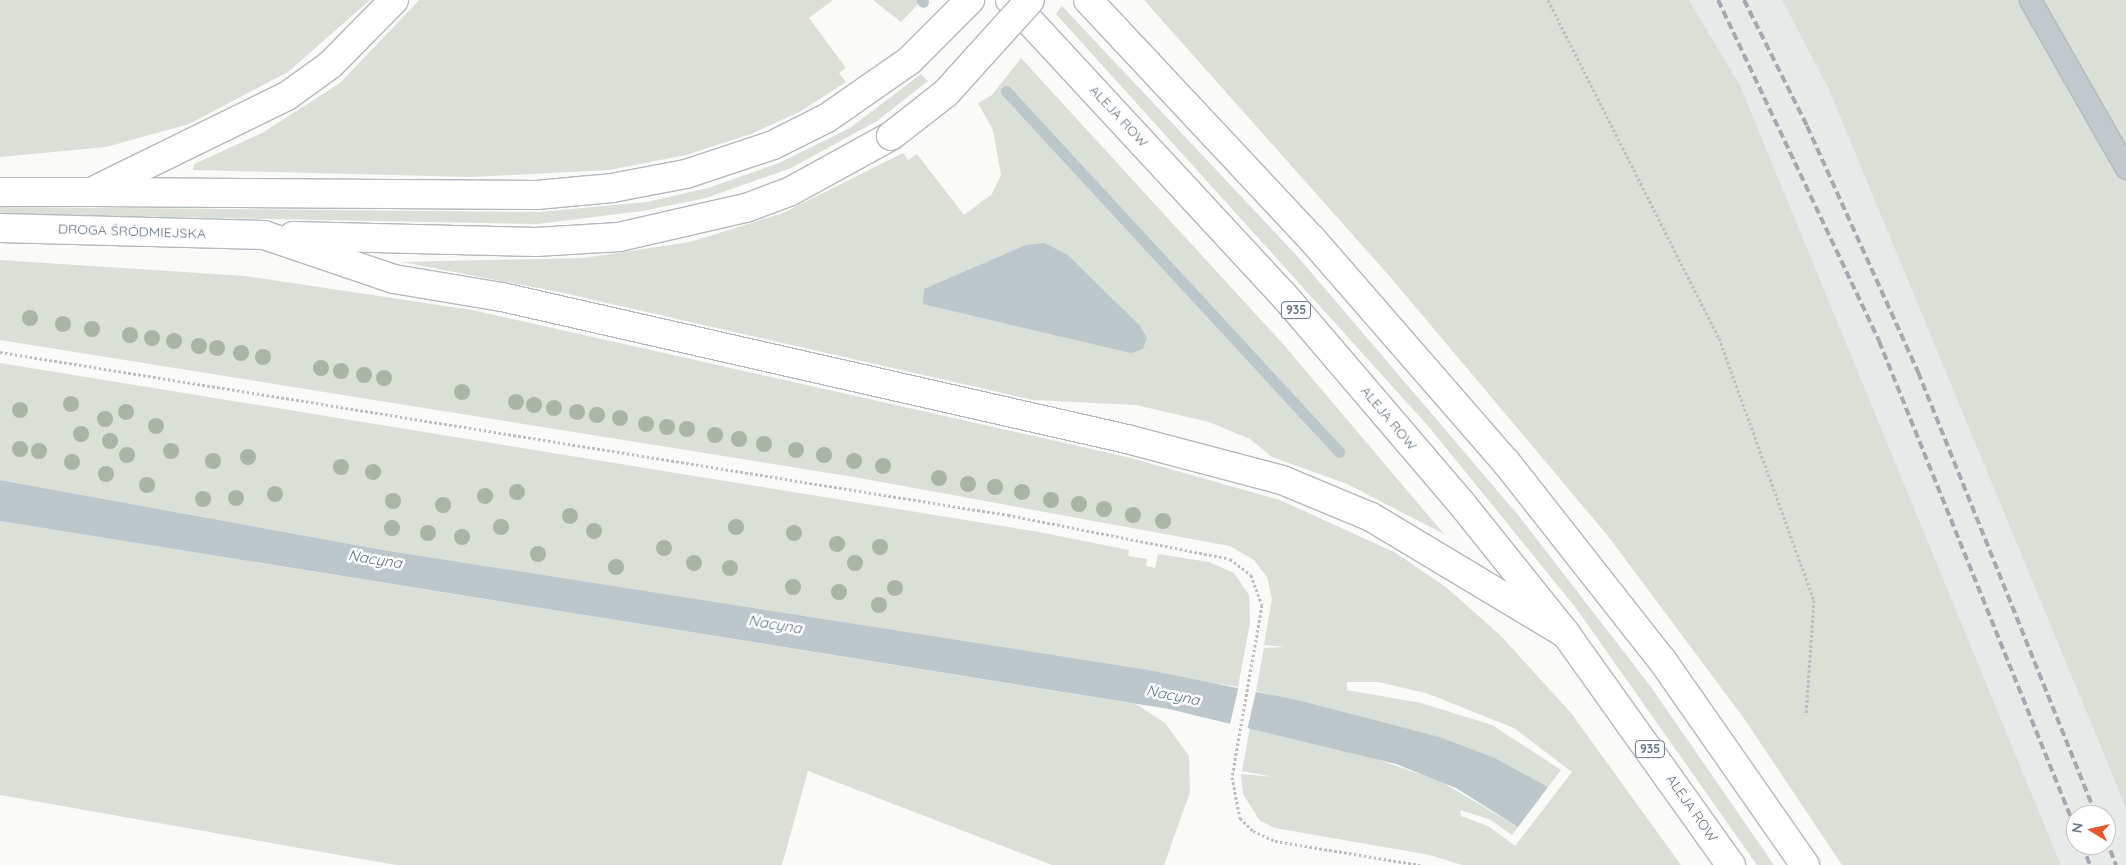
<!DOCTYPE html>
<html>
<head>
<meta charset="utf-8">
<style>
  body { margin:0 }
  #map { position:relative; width:2126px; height:865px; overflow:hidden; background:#fafaf8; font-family:Quicksand,sans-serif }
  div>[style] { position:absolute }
  .built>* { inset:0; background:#e8e9e9 }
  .green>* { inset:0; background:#dadfd7 }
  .water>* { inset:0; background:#bbc7cb }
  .pier>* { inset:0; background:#fafaf8; transform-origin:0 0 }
  .stream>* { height:11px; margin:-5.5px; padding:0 5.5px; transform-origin:5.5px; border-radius:5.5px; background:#bbc7cb }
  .path>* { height:3px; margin-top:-1.5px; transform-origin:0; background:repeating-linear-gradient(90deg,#bbbfc2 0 2.5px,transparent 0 5px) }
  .roads { filter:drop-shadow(1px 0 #b3babf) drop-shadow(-1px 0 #b3babf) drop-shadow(0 1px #b3babf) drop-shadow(0 -1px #b3babf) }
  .lane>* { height:21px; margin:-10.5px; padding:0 10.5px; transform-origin:10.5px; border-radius:10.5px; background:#c3c8cc }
  .secondary>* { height:28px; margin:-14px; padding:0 14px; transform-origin:14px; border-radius:14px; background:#fff }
  .primary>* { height:28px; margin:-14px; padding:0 14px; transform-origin:14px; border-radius:14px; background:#fff }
  .rail>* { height:4px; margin-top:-2px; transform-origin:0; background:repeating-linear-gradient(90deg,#a2aab0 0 8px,transparent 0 12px) }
  .bridges { filter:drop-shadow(1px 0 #b5babe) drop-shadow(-1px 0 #b5babe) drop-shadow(0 1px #b5babe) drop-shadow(0 -1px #b5babe) }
  .primary-bridge>* { height:28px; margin:-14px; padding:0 14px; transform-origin:14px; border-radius:14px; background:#fff }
  .trees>* { width:16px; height:16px; margin:-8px; border-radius:50%; background:#aab4a7 }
  span { translate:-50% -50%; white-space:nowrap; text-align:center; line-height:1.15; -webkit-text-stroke:5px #fff; paint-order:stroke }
  .shield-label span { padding:1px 4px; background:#fff; border:1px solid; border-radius:4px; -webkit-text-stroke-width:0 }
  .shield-label { font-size:12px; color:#657683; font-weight:700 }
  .street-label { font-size:14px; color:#657683 }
  .water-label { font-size:15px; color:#60757c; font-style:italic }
  .north { position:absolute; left:2066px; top:805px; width:50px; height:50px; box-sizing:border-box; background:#fff; border:1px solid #c1c8cd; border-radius:50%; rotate:279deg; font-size:14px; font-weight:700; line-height:20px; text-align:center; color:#657683 }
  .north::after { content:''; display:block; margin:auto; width:18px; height:22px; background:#e4572e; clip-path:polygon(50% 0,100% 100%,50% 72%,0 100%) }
</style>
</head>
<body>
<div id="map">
  <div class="built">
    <i style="clip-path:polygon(evenodd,1689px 0,1782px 0,1829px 90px,2126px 808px,2126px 865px,2061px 865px,1740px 85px,1689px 0,2076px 815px,2106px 815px,2106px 845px,2076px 845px,2076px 815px)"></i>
  </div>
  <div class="green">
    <i style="clip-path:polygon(0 0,370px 0,288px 72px,189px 124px,106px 147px,0 157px)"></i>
    <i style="clip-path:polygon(419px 0,833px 0,809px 18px,846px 68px,839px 73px,846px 82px,801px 111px,751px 134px,686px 155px,609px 170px,472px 177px,193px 170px,194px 164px,262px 133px,340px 83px)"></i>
    <i style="clip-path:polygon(873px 0,922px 0,901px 22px)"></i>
    <i style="clip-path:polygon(1144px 0,1689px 0,1740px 85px,2061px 865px,1842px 865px,1743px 717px,1608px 536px,1392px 279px)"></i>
    <i style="clip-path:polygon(1782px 0,2126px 0,2126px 808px,1829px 90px)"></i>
    <i style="clip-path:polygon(1062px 6px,1298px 257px,1518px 515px,1651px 687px,1774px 865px,1757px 865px,1576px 608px,1429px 427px,1056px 14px)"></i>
    <i style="clip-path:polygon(1021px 58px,1283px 344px,1444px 534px,1347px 484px,1272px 457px,1250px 439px,1209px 422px,1136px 405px,1033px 400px,559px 292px,402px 262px,583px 258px,690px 242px,783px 213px,903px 153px,908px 160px,917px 154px,964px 215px,992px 194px,1001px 175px,993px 130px,978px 103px,992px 95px)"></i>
    <i style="clip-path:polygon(921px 74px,928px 81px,877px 121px,791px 168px,706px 198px,642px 211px,538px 224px,0 214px,0 207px,539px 212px,647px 202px,708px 188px,779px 163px,850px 128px)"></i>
    <i style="clip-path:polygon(0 260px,245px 276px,472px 310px,1127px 457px,1280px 500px,1396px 553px,1447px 588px,1500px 635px,1571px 713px,1681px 865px,1462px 865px,1430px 855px,1275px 828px,1260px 821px,1243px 794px,1241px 774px,1274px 777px,1242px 771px,1250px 727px,1362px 754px,1440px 781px,1518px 827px,1512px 835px,1489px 819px,1460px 810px,1461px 816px,1488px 826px,1515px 846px,1572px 772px,1514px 728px,1426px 693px,1378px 682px,1347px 682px,1347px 690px,1421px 703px,1492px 725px,1561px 770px,1548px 787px,1495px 758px,1440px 737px,1256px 691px,1264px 648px,1285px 647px,1264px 645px,1272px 599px,1267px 577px,1254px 560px,1230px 546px,854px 477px,0 340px)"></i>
    <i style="clip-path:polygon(0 363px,1039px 532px,1129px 550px,1128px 556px,1147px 559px,1146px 566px,1155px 568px,1158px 554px,1209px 562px,1234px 573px,1249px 595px,1250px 623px,1238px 687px,383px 550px,0 480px)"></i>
    <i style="clip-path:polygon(0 521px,1136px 704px,1165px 723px,1189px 756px,1190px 792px,1164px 865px,1052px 865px,808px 771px,782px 865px,396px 865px,0 795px)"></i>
  </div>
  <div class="water">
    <i style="clip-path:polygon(1044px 243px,1068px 255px,1140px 326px,1147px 338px,1143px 349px,1131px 353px,923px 304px,924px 289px,1026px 245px)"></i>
    <i style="clip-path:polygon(0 480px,383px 550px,1148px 670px,1297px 700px,1440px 737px,1495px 758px,1548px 787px,1518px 827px,1456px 788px,1396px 764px,1169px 709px,0 521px)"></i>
  </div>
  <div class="pier">
    <i style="left:1239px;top:685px;width:18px;height:42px;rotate:13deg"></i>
  </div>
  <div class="stream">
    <i style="left:922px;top:0;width:2px;rotate:63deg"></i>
    <i style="left:1006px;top:91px;width:491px;rotate:47.3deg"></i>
  </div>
  <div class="path">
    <i style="left:1548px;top:0;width:379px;rotate:63.2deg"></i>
    <i style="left:1719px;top:338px;width:279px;rotate:70.1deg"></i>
    <i style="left:1814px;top:600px;width:115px;rotate:94deg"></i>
    <i style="left:0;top:352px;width:1021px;rotate:9.19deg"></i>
    <i style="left:1008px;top:515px;width:226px;rotate:11.2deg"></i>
    <i style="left:1230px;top:559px;width:26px;rotate:37deg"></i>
    <i style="left:1251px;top:575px;width:32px;rotate:70deg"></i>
    <i style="left:1262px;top:605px;width:175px;rotate:99.9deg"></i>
    <i style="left:1232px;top:777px;width:42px;rotate:79deg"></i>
    <i style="left:1240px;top:818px;width:18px;rotate:45deg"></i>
    <i style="left:1253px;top:831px;width:24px;rotate:24deg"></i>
    <i style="left:1275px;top:841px;width:147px;rotate:9.4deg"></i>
  </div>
  <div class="roads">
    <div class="lane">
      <i style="left:2030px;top:0;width:193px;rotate:60.3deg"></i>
    </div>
    <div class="secondary">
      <i style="left:0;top:192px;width:92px"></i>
      <i style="left:0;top:228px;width:264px;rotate:1.5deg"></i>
    </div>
    <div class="primary">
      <i style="left:1010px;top:0;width:408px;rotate:47.2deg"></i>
      <i style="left:1287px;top:299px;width:270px;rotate:49.5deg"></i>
      <i style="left:1462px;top:504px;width:166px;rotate:51.3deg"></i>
      <i style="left:1566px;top:634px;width:284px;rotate:54.5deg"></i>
      <i style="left:1088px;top:0;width:326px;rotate:46.9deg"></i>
      <i style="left:1311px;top:238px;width:297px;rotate:49deg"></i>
      <i style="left:1506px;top:462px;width:252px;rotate:51.8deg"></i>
      <i style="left:1662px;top:660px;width:250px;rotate:55.1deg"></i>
      <i style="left:95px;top:190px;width:214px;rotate:-26.1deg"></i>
      <i style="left:287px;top:96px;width:53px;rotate:-35.8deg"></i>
      <i style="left:330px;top:65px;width:91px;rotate:-45.4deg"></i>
      <i style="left:92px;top:192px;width:445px;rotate:0.4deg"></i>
      <i style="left:537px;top:195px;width:75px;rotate:-5.3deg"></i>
      <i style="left:612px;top:188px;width:75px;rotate:-10.7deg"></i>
      <i style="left:686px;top:174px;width:92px;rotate:-18.4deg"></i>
      <i style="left:773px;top:145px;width:60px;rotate:-26.6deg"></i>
      <i style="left:827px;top:118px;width:101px;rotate:-34.9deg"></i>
      <i style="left:910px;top:60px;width:85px;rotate:-45deg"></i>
      <i style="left:264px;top:235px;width:137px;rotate:18.7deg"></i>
      <i style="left:394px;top:279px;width:109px;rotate:9.5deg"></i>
      <i style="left:502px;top:297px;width:641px;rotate:12.8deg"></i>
      <i style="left:1127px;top:439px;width:160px;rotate:14.8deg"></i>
      <i style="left:1282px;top:480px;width:96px;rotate:22.6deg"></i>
      <i style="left:1371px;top:517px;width:227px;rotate:31deg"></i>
      <i style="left:293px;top:236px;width:243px;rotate:1.4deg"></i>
      <i style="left:536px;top:242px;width:83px;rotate:-3.4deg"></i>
      <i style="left:619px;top:237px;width:130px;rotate:-12.9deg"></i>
      <i style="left:746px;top:208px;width:48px;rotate:-20.7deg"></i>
      <i style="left:791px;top:191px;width:114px;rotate:-28.8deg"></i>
    </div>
  </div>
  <div class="rail">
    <i style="left:1718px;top:0;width:377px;rotate:64.7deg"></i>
    <i style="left:1879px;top:341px;width:527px;rotate:68.06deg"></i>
    <i style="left:1744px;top:0;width:141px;rotate:63.4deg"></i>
    <i style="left:1807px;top:126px;width:270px;rotate:65.7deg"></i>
    <i style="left:1918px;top:372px;width:477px;rotate:68.1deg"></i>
    <i style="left:2106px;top:839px;width:28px;rotate:69deg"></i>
    <i style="left:2082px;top:845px;width:22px;rotate:68deg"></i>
  </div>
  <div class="bridges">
    <div class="primary-bridge">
      <i style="left:891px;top:136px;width:70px;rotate:-38deg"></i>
      <i style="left:946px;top:93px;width:125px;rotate:-47.9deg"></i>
    </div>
  </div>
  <div class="trees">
    <i style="left:30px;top:318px"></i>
    <i style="left:63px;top:324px"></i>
    <i style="left:92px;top:329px"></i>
    <i style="left:130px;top:335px"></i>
    <i style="left:152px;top:338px"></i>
    <i style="left:174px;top:341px"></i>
    <i style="left:199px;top:346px"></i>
    <i style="left:217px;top:348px"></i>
    <i style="left:241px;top:353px"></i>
    <i style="left:263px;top:357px"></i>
    <i style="left:321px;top:368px"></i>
    <i style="left:341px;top:371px"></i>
    <i style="left:364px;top:375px"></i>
    <i style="left:384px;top:378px"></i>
    <i style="left:462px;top:392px"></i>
    <i style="left:516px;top:402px"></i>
    <i style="left:71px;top:404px"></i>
    <i style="left:534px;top:405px"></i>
    <i style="left:554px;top:408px"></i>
    <i style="left:20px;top:410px"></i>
    <i style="left:126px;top:412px"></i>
    <i style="left:577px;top:412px"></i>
    <i style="left:597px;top:415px"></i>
    <i style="left:620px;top:418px"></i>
    <i style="left:105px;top:419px"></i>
    <i style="left:646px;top:424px"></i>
    <i style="left:156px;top:426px"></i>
    <i style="left:667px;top:427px"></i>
    <i style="left:687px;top:429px"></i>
    <i style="left:81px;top:434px"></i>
    <i style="left:715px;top:435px"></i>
    <i style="left:739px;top:439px"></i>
    <i style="left:110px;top:441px"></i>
    <i style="left:764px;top:444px"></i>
    <i style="left:20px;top:449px"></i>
    <i style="left:796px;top:450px"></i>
    <i style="left:39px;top:451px"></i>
    <i style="left:171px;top:451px"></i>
    <i style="left:127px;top:455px"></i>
    <i style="left:824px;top:455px"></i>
    <i style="left:248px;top:457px"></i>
    <i style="left:213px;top:461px"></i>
    <i style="left:854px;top:461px"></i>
    <i style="left:72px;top:462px"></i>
    <i style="left:883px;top:466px"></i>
    <i style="left:341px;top:467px"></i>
    <i style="left:373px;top:472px"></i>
    <i style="left:106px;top:474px"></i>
    <i style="left:939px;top:478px"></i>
    <i style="left:968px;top:484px"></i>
    <i style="left:147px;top:485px"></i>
    <i style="left:995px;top:487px"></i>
    <i style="left:517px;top:492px"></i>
    <i style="left:1022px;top:492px"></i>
    <i style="left:275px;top:494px"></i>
    <i style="left:485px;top:496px"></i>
    <i style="left:236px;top:498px"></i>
    <i style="left:203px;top:499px"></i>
    <i style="left:1051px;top:500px"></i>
    <i style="left:393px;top:501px"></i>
    <i style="left:1079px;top:504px"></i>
    <i style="left:443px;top:505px"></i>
    <i style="left:1104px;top:509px"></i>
    <i style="left:1133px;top:515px"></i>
    <i style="left:570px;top:516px"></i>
    <i style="left:1163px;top:521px"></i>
    <i style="left:501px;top:527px"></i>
    <i style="left:736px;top:527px"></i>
    <i style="left:392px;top:528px"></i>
    <i style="left:594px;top:531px"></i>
    <i style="left:428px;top:533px"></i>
    <i style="left:794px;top:533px"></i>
    <i style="left:462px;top:537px"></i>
    <i style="left:837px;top:544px"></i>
    <i style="left:880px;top:547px"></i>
    <i style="left:664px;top:548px"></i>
    <i style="left:538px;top:554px"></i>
    <i style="left:694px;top:563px"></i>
    <i style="left:855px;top:563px"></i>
    <i style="left:616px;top:567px"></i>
    <i style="left:730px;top:568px"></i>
    <i style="left:793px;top:587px"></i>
    <i style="left:895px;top:588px"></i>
    <i style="left:839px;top:592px"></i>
    <i style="left:879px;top:605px"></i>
  </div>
  <div class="shield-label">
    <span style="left:1296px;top:310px">935</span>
    <span style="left:1650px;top:749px">935</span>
  </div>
  <div class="street-label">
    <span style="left:1119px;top:116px;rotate:47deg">ALEJA ROW</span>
    <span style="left:132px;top:231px;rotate:2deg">DROGA ŚRÓDMIEJSKA</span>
    <span style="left:1389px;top:418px;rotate:50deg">ALEJA ROW</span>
    <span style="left:1692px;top:808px;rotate:55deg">ALEJA ROW</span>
  </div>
  <div class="water-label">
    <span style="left:375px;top:559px;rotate:9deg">Nacyna</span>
    <span style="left:775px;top:624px;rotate:9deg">Nacyna</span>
    <span style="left:1173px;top:695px;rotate:11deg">Nacyna</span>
  </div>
  <div class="north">N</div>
</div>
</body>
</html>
